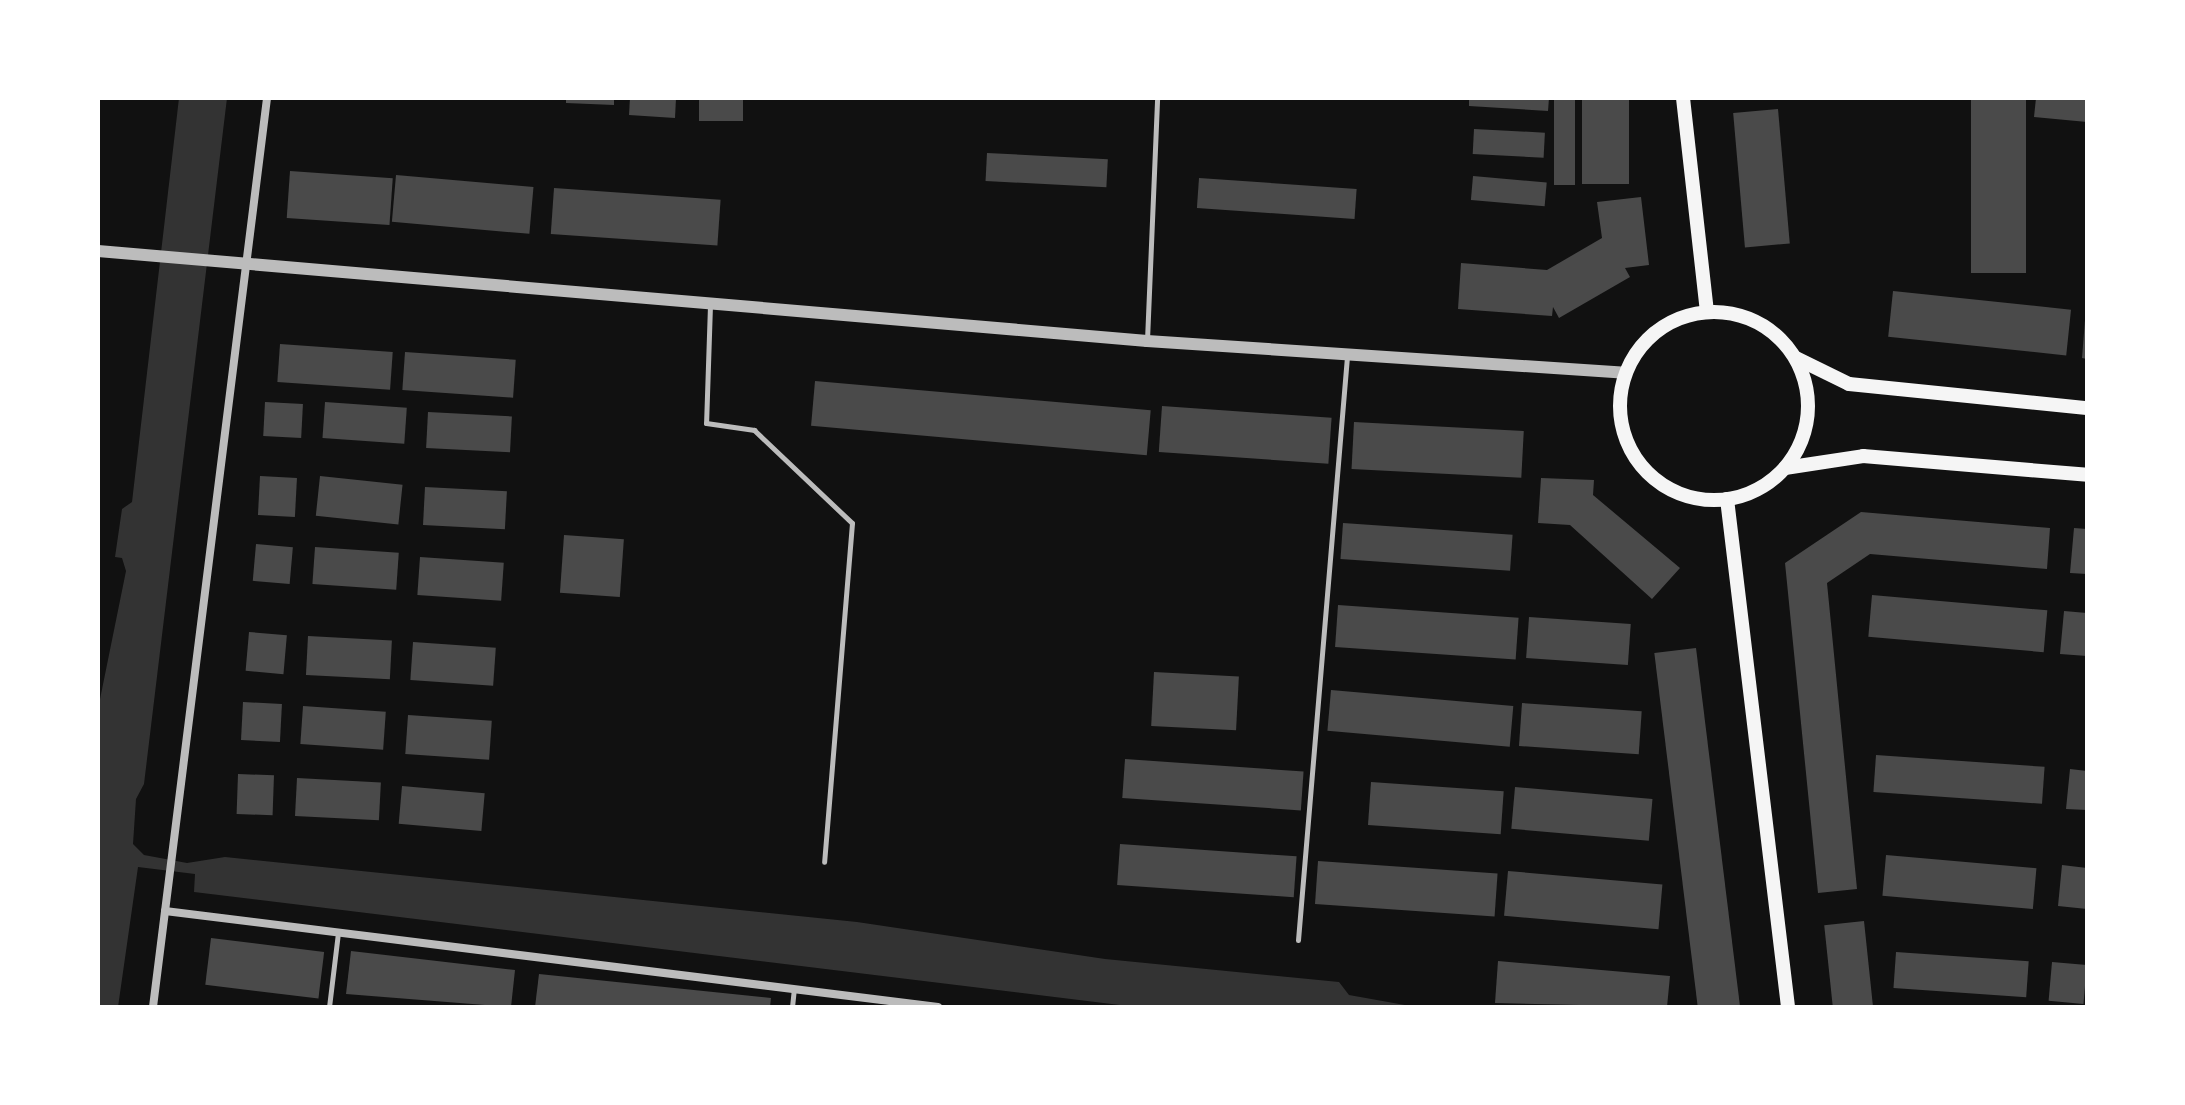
<!DOCTYPE html>
<html>
<head>
<meta charset="utf-8">
<style>
  body { margin:0 }
  #map { position:relative; width:2185px; height:1105px; overflow:hidden; background:#111; font-family:"Varela Round",sans-serif }
  div>[style] { position:absolute }
  .water>* { inset:0; background:#333 }
  .building>* { inset:0; background:#4a4a4a; transform-origin:0 0 }
  .service>* { height:5px; margin:-2.5px; padding:0 2.5px; transform-origin:2.5px; border-radius:2.5px; background:#bcbcbc }
  .minor>* { height:8px; margin:-4px; padding:0 4px; transform-origin:4px; border-radius:4px; background:#bcbcbc }
  .tertiary>* { height:12px; margin:-6px; padding:0 6px; transform-origin:6px; border-radius:6px; background:#bcbcbc }
  .secondary>* { height:14px; margin:-7px; padding:0 7px; transform-origin:7px; border-radius:7px; background:#f5f5f5 }
  .secondary>.ring { margin:-7px; padding:0; box-sizing:content-box; background:none; border:14px solid #f5f5f5; border-radius:50% }
  span { translate:-50% -50%; white-space:nowrap; text-align:center; line-height:1.15; -webkit-text-stroke:8px #fff; paint-order:stroke }
  .frame { position:absolute; inset:0; border:100px solid #fff; pointer-events:none }
</style>
</head>
<body>
<div id="map">
  <div class="water">
    <i style="clip-path:polygon(179px 98px,227px 98px,144px 784px,136px 799px,133px 844px,144px 855px,187px 863px,225px 857px,857px 922px,1105px 959px,1339px 982px,1349px 995px,1416px 1007px,1136px 1007px,194px 892px,195px 874px,138px 867px,118px 1007px,98px 1007px,98px 709px,126px 571px,122px 558px,115px 557px,122px 509px,132px 502px)"></i>
  </div>
  <div class="building">
    <i style="clip-path:polygon(566px 98px,614px 98px,614px 105px,566px 103px)"></i>
    <i style="clip-path:polygon(630px 98px,676px 98px,675px 118px,629px 115px)"></i>
    <i style="left:699px;top:98px;width:44px;height:23px"></i>
    <i style="clip-path:polygon(1469px 98px,1549px 98px,1548px 111px,1469px 106px)"></i>
    <i style="left:1554px;top:98px;width:21px;height:87px"></i>
    <i style="left:1582px;top:98px;width:47px;height:86px"></i>
    <i style="left:1971px;top:98px;width:55px;height:175px"></i>
    <i style="clip-path:polygon(2036px 98px,2087px 98px,2087px 122px,2034px 117px)"></i>
    <i style="left:1778px;top:109px;width:135px;height:45px;rotate:85deg"></i>
    <i style="left:1474px;top:129px;width:71px;height:25px;rotate:3deg"></i>
    <i style="left:987px;top:153px;width:121px;height:28px;rotate:3deg"></i>
    <i style="left:290px;top:171px;width:103px;height:47px;rotate:4deg"></i>
    <i style="left:396px;top:175px;width:138px;height:47px;rotate:5deg"></i>
    <i style="left:1473px;top:176px;width:74px;height:24px;rotate:5deg"></i>
    <i style="left:1199px;top:178px;width:158px;height:30px;rotate:4deg"></i>
    <i style="left:554px;top:188px;width:167px;height:46px;rotate:4deg"></i>
    <i style="clip-path:polygon(1641px 197px,1649px 265px,1625px 268px,1630px 277px,1559px 318px,1553px 307px,1552px 316px,1458px 309px,1461px 263px,1547px 270px,1602px 238px,1597px 202px)"></i>
    <i style="left:1893px;top:291px;width:179px;height:46px;rotate:6deg"></i>
    <i style="clip-path:polygon(2085px 320px,2087px 320px,2087px 359px,2082px 358px)"></i>
    <i style="left:280px;top:344px;width:113px;height:38px;rotate:4deg"></i>
    <i style="left:405px;top:352px;width:111px;height:38px;rotate:4deg"></i>
    <i style="left:815px;top:381px;width:337px;height:45px;rotate:5deg"></i>
    <i style="left:265px;top:402px;width:38px;height:34px;rotate:3deg"></i>
    <i style="left:325px;top:402px;width:82px;height:36px;rotate:4deg"></i>
    <i style="left:1162px;top:406px;width:170px;height:46px;rotate:4deg"></i>
    <i style="left:428px;top:412px;width:84px;height:36px;rotate:3deg"></i>
    <i style="left:1354px;top:422px;width:170px;height:47px;rotate:3deg"></i>
    <i style="left:260px;top:476px;width:37px;height:39px;rotate:3deg"></i>
    <i style="left:320px;top:476px;width:83px;height:40px;rotate:6deg"></i>
    <i style="clip-path:polygon(1541px 478px,1594px 480px,1593px 495px,1680px 568px,1652px 599px,1570px 525px,1538px 523px)"></i>
    <i style="left:425px;top:487px;width:82px;height:38px;rotate:3deg"></i>
    <i style="clip-path:polygon(1861px 512px,2050px 528px,2047px 569px,1870px 554px,1827px 583px,1857px 889px,1818px 893px,1785px 563px)"></i>
    <i style="left:1343px;top:523px;width:170px;height:36px;rotate:4deg"></i>
    <i style="clip-path:polygon(2074px 528px,2087px 529px,2087px 574px,2070px 573px)"></i>
    <i style="left:564px;top:535px;width:60px;height:58px;rotate:4deg"></i>
    <i style="left:256px;top:544px;width:37px;height:37px;rotate:5deg"></i>
    <i style="left:315px;top:547px;width:84px;height:37px;rotate:4deg"></i>
    <i style="left:420px;top:557px;width:84px;height:38px;rotate:4deg"></i>
    <i style="left:1872px;top:595px;width:176px;height:42px;rotate:5deg"></i>
    <i style="left:1338px;top:605px;width:181px;height:42px;rotate:4deg"></i>
    <i style="clip-path:polygon(2064px 611px,2087px 613px,2087px 656px,2060px 654px)"></i>
    <i style="left:1529px;top:617px;width:102px;height:41px;rotate:4deg"></i>
    <i style="left:249px;top:632px;width:38px;height:39px;rotate:5deg"></i>
    <i style="left:308px;top:636px;width:84px;height:39px;rotate:3deg"></i>
    <i style="left:413px;top:642px;width:83px;height:38px;rotate:4deg"></i>
    <i style="left:1696px;top:648px;width:361px;height:42px;rotate:83deg"></i>
    <i style="left:1154px;top:672px;width:85px;height:54px;rotate:3deg"></i>
    <i style="left:1331px;top:690px;width:183px;height:41px;rotate:5deg"></i>
    <i style="left:243px;top:702px;width:39px;height:38px;rotate:3deg"></i>
    <i style="left:1522px;top:703px;width:120px;height:43px;rotate:4deg"></i>
    <i style="left:303px;top:706px;width:83px;height:38px;rotate:4deg"></i>
    <i style="left:408px;top:715px;width:84px;height:39px;rotate:4deg"></i>
    <i style="left:1876px;top:755px;width:169px;height:37px;rotate:4deg"></i>
    <i style="left:1125px;top:759px;width:179px;height:39px;rotate:4deg"></i>
    <i style="clip-path:polygon(2070px 769px,2087px 771px,2087px 810px,2066px 809px)"></i>
    <i style="left:238px;top:774px;width:36px;height:40px;rotate:2deg"></i>
    <i style="left:297px;top:778px;width:84px;height:38px;rotate:3deg"></i>
    <i style="left:1371px;top:782px;width:133px;height:43px;rotate:4deg"></i>
    <i style="left:402px;top:786px;width:83px;height:38px;rotate:5deg"></i>
    <i style="left:1515px;top:787px;width:138px;height:42px;rotate:5deg"></i>
    <i style="left:1120px;top:844px;width:177px;height:41px;rotate:4deg"></i>
    <i style="left:1886px;top:855px;width:151px;height:41px;rotate:5deg"></i>
    <i style="left:1318px;top:861px;width:180px;height:43px;rotate:4deg"></i>
    <i style="clip-path:polygon(2062px 865px,2087px 868px,2087px 909px,2058px 906px)"></i>
    <i style="left:1508px;top:871px;width:155px;height:45px;rotate:5deg"></i>
    <i style="left:1864px;top:921px;width:86px;height:40px;rotate:84deg"></i>
    <i style="left:211px;top:938px;width:114px;height:47px;rotate:7deg"></i>
    <i style="clip-path:polygon(351px 951px,515px 970px,511px 1007px,346px 994px)"></i>
    <i style="left:1896px;top:952px;width:133px;height:36px;rotate:4deg"></i>
    <i style="clip-path:polygon(1498px 961px,1670px 976px,1667px 1007px,1495px 1003px)"></i>
    <i style="left:2052px;top:962px;width:35px;height:39px;rotate:5deg"></i>
    <i style="clip-path:polygon(539px 974px,771px 998px,770px 1007px,535px 1007px)"></i>
  </div>
  <div class="service">
    <i style="left:710px;top:305px;width:118px;rotate:91.9deg"></i>
    <i style="left:706px;top:423px;width:49px;rotate:8.3deg"></i>
    <i style="left:754px;top:430px;width:135px;rotate:43.5deg"></i>
    <i style="left:852px;top:523px;width:340px;rotate:94.7deg"></i>
    <i style="left:1147px;top:340px;width:242px;rotate:-87.6deg"></i>
    <i style="left:1298px;top:940px;width:586px;rotate:-85.2deg"></i>
    <i style="left:329px;top:1007px;width:75px;rotate:-83.1deg"></i>
    <i style="left:792px;top:1007px;width:18px;rotate:-84deg"></i>
  </div>
  <div class="minor">
    <i style="left:165px;top:911px;width:779px;rotate:7.08deg"></i>
    <i style="left:153px;top:1007px;width:916px;rotate:-82.85deg"></i>
  </div>
  <div class="tertiary">
    <i style="left:98px;top:251px;width:1053px;rotate:4.9deg"></i>
    <i style="left:1147px;top:341px;width:479px;rotate:3.8deg"></i>
  </div>
  <div class="secondary">
    <i style="left:1683px;top:98px;width:215px;rotate:83.6deg"></i>
    <i class="ring" style="left:1620px;top:312px;width:174px;height:174px"></i>
    <i style="left:1796px;top:358px;width:59px;rotate:26.1deg"></i>
    <i style="left:1849px;top:384px;width:239px;rotate:5.8deg"></i>
    <i style="left:1785px;top:468px;width:79px;rotate:-8.7deg"></i>
    <i style="left:1863px;top:456px;width:225px;rotate:4.8deg"></i>
    <i style="left:1727px;top:499px;width:512px;rotate:83.15deg"></i>
  </div>
  <div class="frame"></div>
</div>
</body>
</html>
